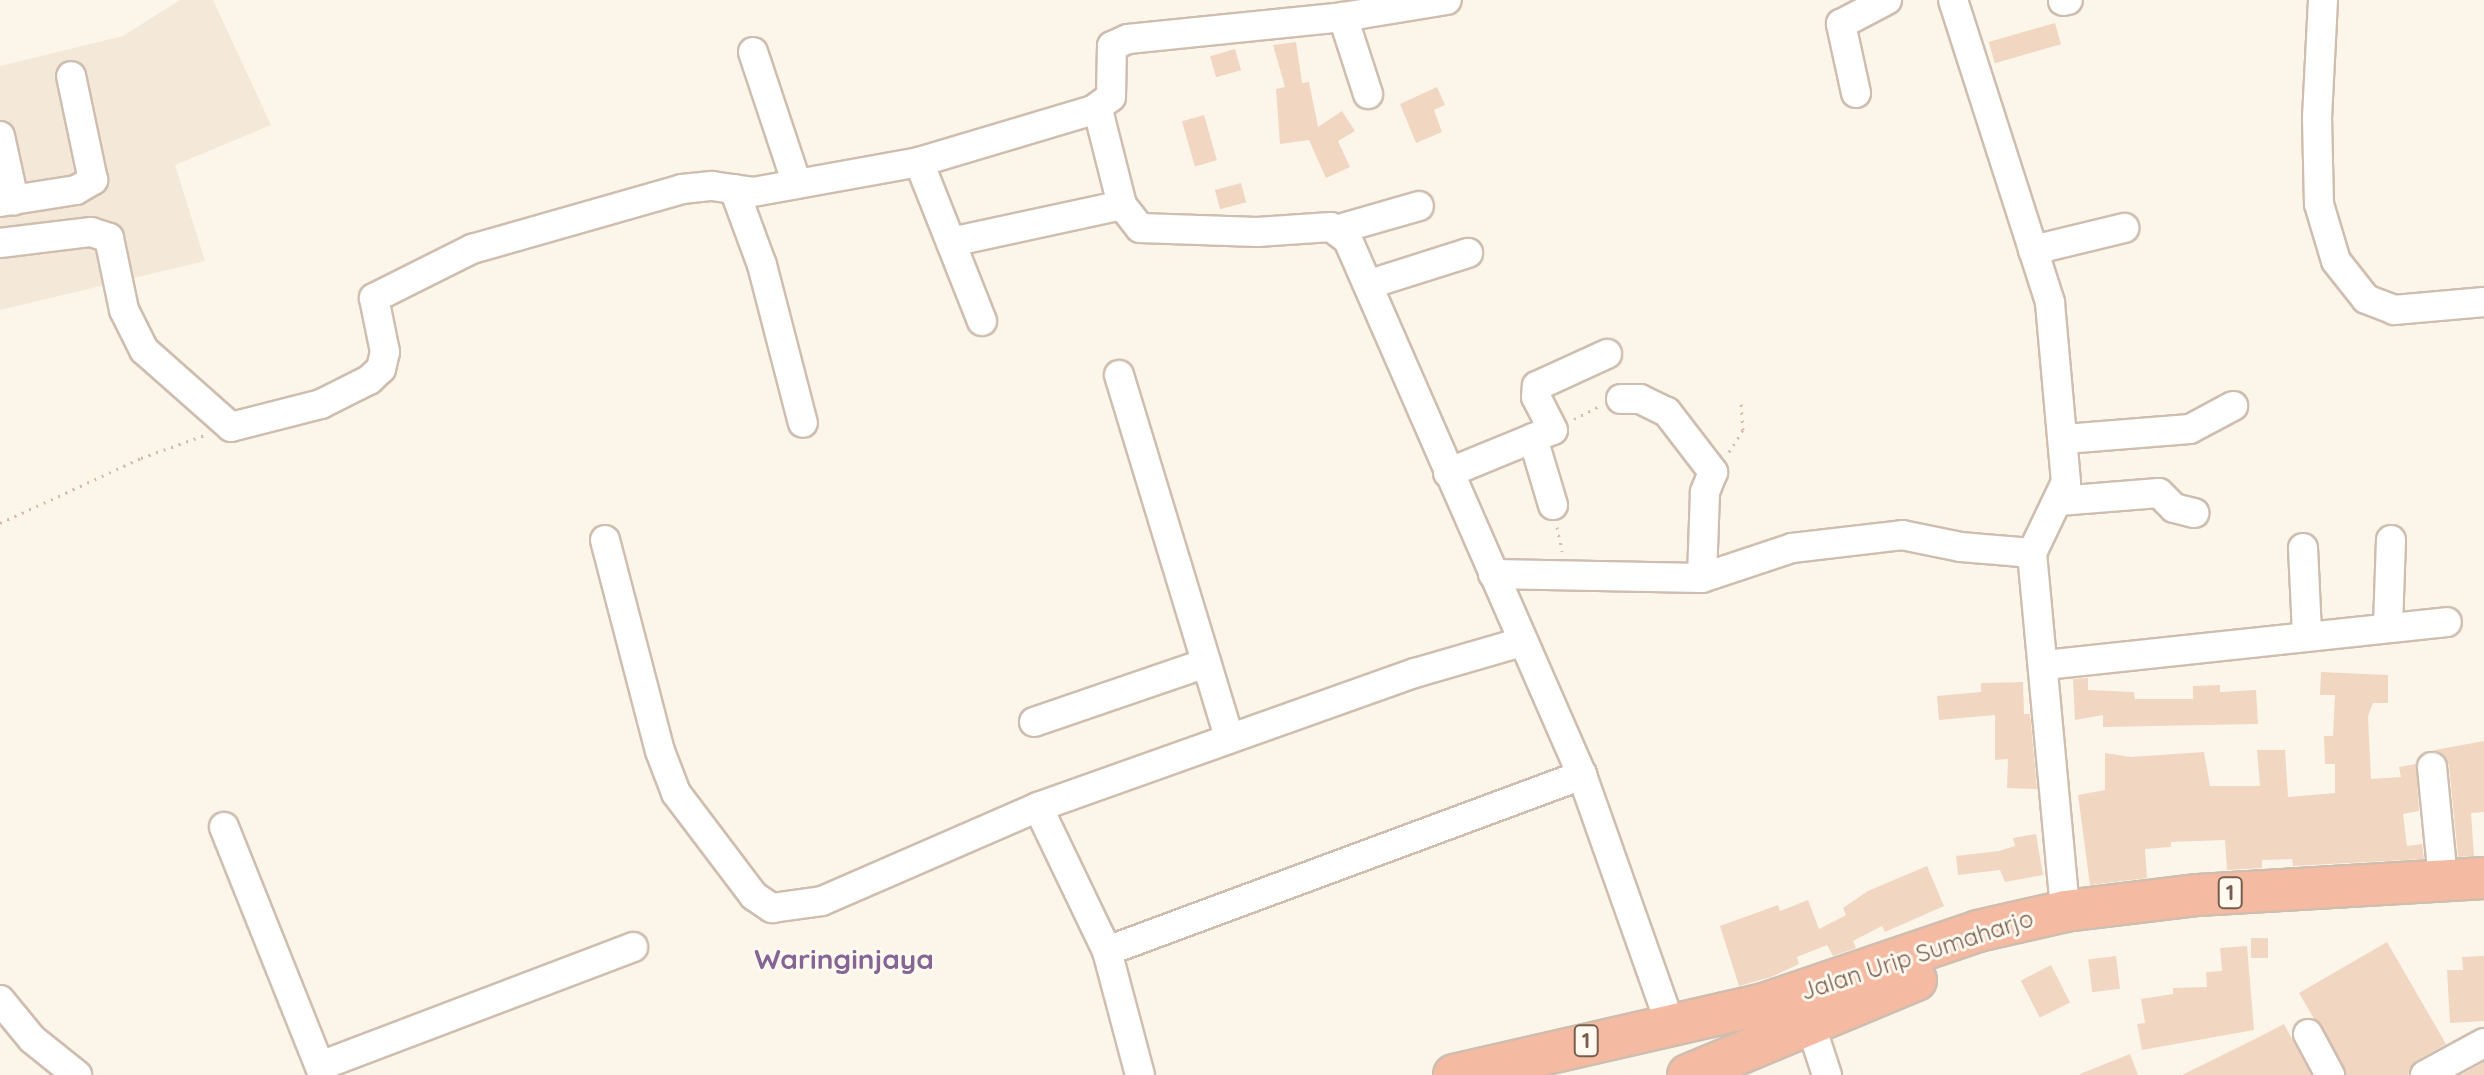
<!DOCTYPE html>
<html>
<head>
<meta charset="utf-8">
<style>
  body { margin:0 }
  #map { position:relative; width:2484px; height:1075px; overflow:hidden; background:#fcf6ea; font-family:Quicksand,sans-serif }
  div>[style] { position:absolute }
  .residential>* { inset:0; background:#f4e8d8 }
  .building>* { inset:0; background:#f1d6c2; transform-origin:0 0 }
  .path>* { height:3px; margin-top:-1.5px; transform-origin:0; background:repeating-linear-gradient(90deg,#d7b9a4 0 2px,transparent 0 8px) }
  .roads { filter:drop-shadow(2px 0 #cfbeaf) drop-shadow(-2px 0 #cfbeaf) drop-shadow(0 2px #cfbeaf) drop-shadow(0 -2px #cfbeaf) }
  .minor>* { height:28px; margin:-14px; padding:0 14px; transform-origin:14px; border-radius:14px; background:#fff }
  .highway>* { height:40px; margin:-20px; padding:0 20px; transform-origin:20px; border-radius:20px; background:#f5baa2 }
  span { translate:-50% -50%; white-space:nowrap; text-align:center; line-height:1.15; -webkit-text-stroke:6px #fff9f0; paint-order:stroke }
  .shield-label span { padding:2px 6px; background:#fff9f0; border:2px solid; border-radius:6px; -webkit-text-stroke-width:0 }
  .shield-label { font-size:22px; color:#775d4d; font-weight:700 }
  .street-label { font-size:24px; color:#775d4d }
  .quarter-label { font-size:28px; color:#856593; font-weight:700 }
</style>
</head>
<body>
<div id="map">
  <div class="residential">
    <i style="clip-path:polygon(180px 0,213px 0,271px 125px,175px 165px,205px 261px,0 310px,0 66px,123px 36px)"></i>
  </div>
  <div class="building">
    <i style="left:2055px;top:23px;width:22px;height:69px;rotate:74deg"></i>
    <i style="clip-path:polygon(1296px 42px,1302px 83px,1309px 82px,1318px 127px,1342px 111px,1355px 131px,1338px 141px,1350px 167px,1326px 178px,1309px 140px,1280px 144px,1276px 89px,1285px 87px,1273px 45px)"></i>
    <i style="left:1235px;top:49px;width:22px;height:26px;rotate:74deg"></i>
    <i style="clip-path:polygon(1437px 87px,1445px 105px,1434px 110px,1442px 132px,1416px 143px,1400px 104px)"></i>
    <i style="left:1204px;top:115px;width:47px;height:23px;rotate:74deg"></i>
    <i style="left:1241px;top:183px;width:20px;height:27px;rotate:75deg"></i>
    <i style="clip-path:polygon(2321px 672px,2388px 675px,2388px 703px,2373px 703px,2368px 716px,2371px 779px,2401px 777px,2399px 767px,2416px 764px,2419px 811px,2403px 814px,2407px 846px,2422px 844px,2424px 859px,2293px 866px,2292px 859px,2262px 860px,2262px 868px,2227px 870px,2225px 840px,2171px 842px,2171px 847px,2145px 849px,2147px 878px,2090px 885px,2078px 795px,2105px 790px,2105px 753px,2131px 757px,2204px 752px,2210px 786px,2260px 786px,2257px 750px,2285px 750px,2288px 797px,2335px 793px,2335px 764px,2325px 764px,2324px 736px,2333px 736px,2335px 695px,2320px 695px)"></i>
    <i style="clip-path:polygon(2088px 678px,2088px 690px,2134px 692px,2135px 699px,2193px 699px,2193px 686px,2220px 685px,2220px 692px,2256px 690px,2258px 724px,2103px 727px,2103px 715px,2075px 720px,2073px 679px)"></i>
    <i style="clip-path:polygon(2023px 682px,2024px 714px,2030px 714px,2037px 789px,2007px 788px,2008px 759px,1995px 760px,1995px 715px,1939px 720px,1937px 696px,1981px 692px,1981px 683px)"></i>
    <i style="clip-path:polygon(2484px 741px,2484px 812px,2471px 813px,2474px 856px,2458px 857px,2449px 765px,2435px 750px)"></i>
    <i style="clip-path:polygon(2036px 834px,2043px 875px,2005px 882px,2000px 870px,1958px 875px,1956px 856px,1999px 851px,2015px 846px,2013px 838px)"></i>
    <i style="clip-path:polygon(1927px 866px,1944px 906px,1885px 932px,1882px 926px,1853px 941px,1856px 948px,1833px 956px,1827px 945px,1797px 957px,1799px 964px,1771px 977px,1739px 986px,1720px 926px,1778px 905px,1780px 911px,1808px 900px,1819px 929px,1846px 915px,1843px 908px,1868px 891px)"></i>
    <i style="left:2251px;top:938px;width:17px;height:20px"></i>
    <i style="clip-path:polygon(2387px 942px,2446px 1044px,2416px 1061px,2408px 1075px,2347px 1075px,2299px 993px)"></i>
    <i style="clip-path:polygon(2247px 946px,2254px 1030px,2142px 1050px,2137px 1024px,2145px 1023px,2141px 999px,2173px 994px,2173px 988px,2207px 987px,2206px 972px,2222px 971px,2220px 948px)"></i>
    <i style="left:2116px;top:956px;width:33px;height:28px;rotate:83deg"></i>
    <i style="clip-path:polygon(2484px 956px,2484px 1021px,2450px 1023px,2447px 970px,2463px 970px,2462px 957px)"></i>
    <i style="left:2051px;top:965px;width:42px;height:34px;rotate:63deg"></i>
    <i style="clip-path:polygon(2284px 1024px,2311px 1075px,2182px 1075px,2255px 1039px)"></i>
    <i style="clip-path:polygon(2130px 1054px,2138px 1075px,2080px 1075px,2080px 1074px)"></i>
    <i style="clip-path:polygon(2484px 1062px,2484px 1075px,2461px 1075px)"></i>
  </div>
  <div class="path">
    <i style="left:1574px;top:419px;width:28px;rotate:-27deg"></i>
    <i style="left:1729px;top:452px;width:26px;rotate:-58deg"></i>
    <i style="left:1743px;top:430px;width:30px;rotate:-94deg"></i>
    <i style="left:0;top:523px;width:155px;rotate:-24.7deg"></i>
    <i style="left:141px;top:458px;width:68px;rotate:-19.8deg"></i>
    <i style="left:1557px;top:527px;width:25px;rotate:78deg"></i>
  </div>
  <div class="roads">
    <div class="minor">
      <i style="left:1953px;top:0;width:318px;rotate:72.2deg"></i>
      <i style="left:2050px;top:303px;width:180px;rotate:84.9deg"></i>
      <i style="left:2066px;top:482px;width:79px;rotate:115.6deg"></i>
      <i style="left:2032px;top:553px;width:360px;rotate:84.7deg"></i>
      <i style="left:2323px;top:0;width:117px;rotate:92.9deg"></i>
      <i style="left:2317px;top:117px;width:87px;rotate:88.7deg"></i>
      <i style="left:2319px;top:204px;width:59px;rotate:73.4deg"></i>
      <i style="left:2336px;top:261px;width:48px;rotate:51.7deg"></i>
      <i style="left:2366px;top:299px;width:30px;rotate:21deg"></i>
      <i style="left:2394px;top:310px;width:90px;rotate:-5.1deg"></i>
      <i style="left:2063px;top:1px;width:5px;rotate:-11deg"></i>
      <i style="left:1343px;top:17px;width:81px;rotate:72deg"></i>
      <i style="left:753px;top:52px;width:139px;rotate:71.6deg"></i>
      <i style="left:1856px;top:93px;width:71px;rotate:-102.3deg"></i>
      <i style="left:1841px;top:24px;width:52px;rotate:-27.6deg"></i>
      <i style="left:1093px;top:110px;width:22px;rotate:-36deg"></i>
      <i style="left:1111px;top:97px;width:51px;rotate:-88.9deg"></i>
      <i style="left:1112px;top:46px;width:17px;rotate:-24deg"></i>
      <i style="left:1128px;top:39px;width:216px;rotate:-5.8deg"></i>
      <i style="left:1343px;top:17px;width:105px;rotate:-9.3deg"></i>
      <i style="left:0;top:136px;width:66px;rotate:77.7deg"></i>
      <i style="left:919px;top:162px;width:171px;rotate:68.4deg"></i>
      <i style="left:734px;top:189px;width:81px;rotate:69.8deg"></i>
      <i style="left:762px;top:265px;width:163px;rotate:75.5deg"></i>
      <i style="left:0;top:202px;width:77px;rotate:-9deg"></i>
      <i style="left:76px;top:190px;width:20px;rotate:-30deg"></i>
      <i style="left:93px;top:180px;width:106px;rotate:-101.9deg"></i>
      <i style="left:1339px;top:229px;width:83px;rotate:-16deg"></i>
      <i style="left:951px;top:242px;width:175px;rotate:-12.2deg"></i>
      <i style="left:0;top:243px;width:92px;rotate:-6.9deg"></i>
      <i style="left:91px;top:232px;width:19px;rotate:18deg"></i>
      <i style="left:109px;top:238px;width:74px;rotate:78.2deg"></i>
      <i style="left:124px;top:310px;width:45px;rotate:63.4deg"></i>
      <i style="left:144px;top:350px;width:116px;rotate:41.5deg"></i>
      <i style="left:231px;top:427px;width:93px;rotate:-14.3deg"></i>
      <i style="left:321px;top:404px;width:54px;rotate:-26.6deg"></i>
      <i style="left:369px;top:380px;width:16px;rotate:-43deg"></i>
      <i style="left:381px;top:369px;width:17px;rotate:-77deg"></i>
      <i style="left:385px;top:352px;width:55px;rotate:-101.5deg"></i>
      <i style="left:374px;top:298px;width:110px;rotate:-26.6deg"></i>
      <i style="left:472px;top:249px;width:218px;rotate:-15.9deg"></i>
      <i style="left:682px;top:189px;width:30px;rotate:-6deg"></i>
      <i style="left:712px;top:186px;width:41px;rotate:8.3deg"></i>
      <i style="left:753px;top:192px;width:169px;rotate:-10.2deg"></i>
      <i style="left:919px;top:162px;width:182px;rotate:-16.6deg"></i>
      <i style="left:1093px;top:110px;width:11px;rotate:49deg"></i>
      <i style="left:1100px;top:118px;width:90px;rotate:75.8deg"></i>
      <i style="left:1122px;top:205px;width:29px;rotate:52deg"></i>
      <i style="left:1140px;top:228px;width:117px;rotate:2deg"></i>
      <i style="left:1257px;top:232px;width:74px;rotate:-3.9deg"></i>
      <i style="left:1331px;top:227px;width:21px;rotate:37deg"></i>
      <i style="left:1348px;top:240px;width:584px;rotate:66.38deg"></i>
      <i style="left:1582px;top:775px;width:264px;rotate:70.5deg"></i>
      <i style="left:2033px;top:250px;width:94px;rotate:-13.6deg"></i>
      <i style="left:1370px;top:284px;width:103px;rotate:-17.6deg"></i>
      <i style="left:1119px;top:375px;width:379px;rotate:73.1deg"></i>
      <i style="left:1621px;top:399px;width:19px"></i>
      <i style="left:1640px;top:399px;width:30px;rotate:26deg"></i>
      <i style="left:1667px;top:412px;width:76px;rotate:52.5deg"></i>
      <i style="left:1713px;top:472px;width:22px;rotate:112deg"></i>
      <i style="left:1705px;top:492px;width:86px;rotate:92deg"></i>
      <i style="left:1533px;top:438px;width:70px;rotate:73.4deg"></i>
      <i style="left:2065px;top:439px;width:125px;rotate:-4.6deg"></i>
      <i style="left:2190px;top:429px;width:49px;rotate:-28.1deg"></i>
      <i style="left:1448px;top:473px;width:113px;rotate:-22.3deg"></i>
      <i style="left:1553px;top:430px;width:37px;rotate:-117deg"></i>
      <i style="left:1536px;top:397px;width:11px;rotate:-85deg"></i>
      <i style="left:1537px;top:386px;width:77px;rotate:-24.6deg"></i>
      <i style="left:2059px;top:501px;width:100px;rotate:-4.6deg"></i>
      <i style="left:2159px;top:493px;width:21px;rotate:45deg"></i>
      <i style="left:2174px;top:508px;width:21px;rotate:14deg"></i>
      <i style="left:605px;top:540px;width:218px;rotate:75.4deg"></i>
      <i style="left:660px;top:751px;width:45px;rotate:69.1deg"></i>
      <i style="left:676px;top:793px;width:129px;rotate:52.9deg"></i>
      <i style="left:754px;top:896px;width:22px;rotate:34deg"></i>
      <i style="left:772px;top:908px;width:50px;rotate:-8deg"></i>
      <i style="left:822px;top:901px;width:236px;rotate:-23.5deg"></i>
      <i style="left:1038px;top:807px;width:400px;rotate:-19.6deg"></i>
      <i style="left:1415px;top:673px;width:111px;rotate:-16.2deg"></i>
      <i style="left:2303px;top:548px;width:85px;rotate:87.3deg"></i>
      <i style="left:1493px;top:574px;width:209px;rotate:1.1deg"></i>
      <i style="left:1702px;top:578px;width:95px;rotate:-18.4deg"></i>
      <i style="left:1792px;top:548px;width:111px;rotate:-6.7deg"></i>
      <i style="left:1902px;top:535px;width:60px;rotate:11.5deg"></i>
      <i style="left:1961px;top:547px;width:71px;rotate:4.8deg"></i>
      <i style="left:2388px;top:626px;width:86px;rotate:-88deg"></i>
      <i style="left:2045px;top:665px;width:404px;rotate:-6.1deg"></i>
      <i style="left:1034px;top:722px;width:182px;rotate:-18.9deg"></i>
      <i style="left:2432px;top:767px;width:114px;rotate:84.4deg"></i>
      <i style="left:1038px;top:807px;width:160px;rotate:64.4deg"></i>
      <i style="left:1107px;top:951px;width:128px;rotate:75.1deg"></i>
      <i style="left:224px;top:827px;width:267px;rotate:68.2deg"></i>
      <i style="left:1107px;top:951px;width:507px;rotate:-20.33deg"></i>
      <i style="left:0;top:1000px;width:50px;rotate:50.6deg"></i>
      <i style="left:32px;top:1039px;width:58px;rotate:38.7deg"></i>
      <i style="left:1810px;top:1023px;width:55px;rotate:71.9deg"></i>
      <i style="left:2308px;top:1034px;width:47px;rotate:61.8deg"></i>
      <i style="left:320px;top:1066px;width:335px;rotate:-20.8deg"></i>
      <i style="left:2425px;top:1075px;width:67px;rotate:-28.5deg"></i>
    </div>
    <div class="highway">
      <i style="left:1454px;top:1075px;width:318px;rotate:-12.9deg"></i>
      <i style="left:1764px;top:1004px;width:226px;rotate:-18.8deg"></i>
      <i style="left:1978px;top:931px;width:89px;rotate:-12.9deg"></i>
      <i style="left:2065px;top:911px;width:134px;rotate:-6.9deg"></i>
      <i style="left:2198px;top:895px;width:287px;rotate:-3.4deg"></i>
      <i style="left:1688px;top:1075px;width:247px;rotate:-22.6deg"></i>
    </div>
  </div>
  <div class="shield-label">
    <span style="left:2230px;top:893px">1</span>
    <span style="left:1586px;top:1041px">1</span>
  </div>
  <div class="street-label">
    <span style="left:1917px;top:955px;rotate:-18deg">Jalan Urip Sumaharjo</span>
  </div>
  <div class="quarter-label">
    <span style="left:844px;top:959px">Waringinjaya</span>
  </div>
</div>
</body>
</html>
